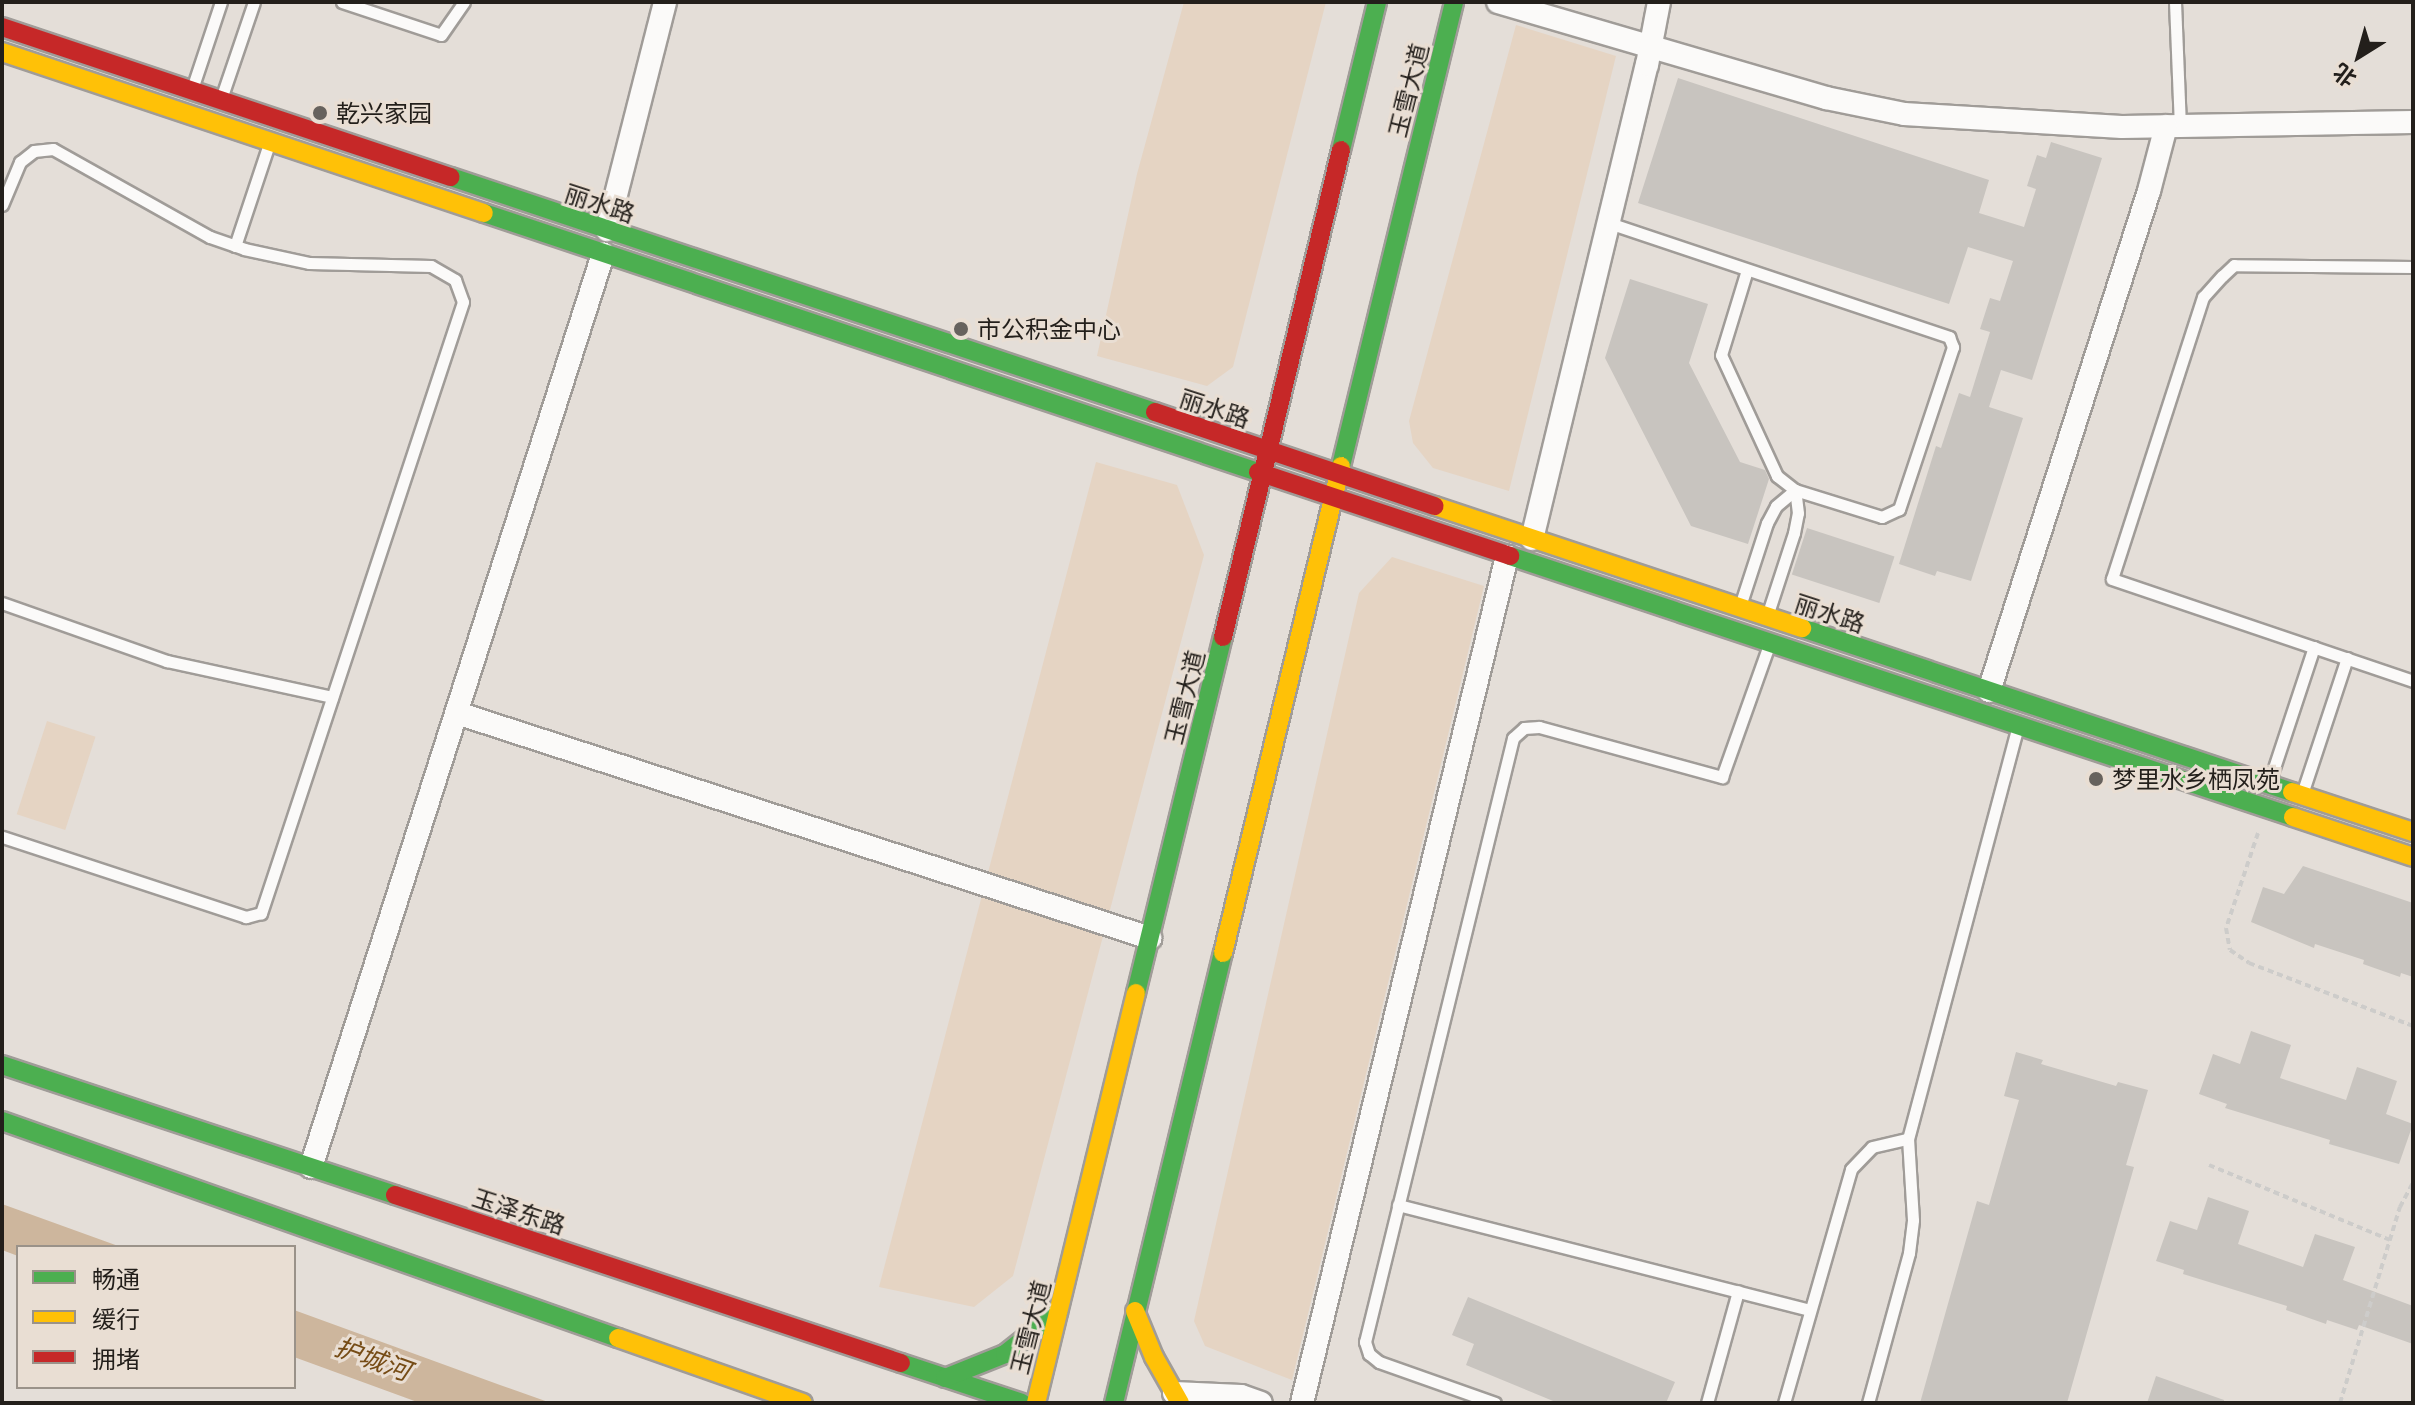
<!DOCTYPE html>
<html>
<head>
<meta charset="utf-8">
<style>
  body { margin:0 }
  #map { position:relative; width:2415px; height:1405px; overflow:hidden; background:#e4ded8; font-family:Commissioner,"Noto Sans SC",sans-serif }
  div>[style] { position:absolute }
  .green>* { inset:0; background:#e5d4c3; transform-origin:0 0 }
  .water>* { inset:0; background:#cdb69d }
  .building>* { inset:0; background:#c8c4bf; transform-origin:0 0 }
  .path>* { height:4px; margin-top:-2px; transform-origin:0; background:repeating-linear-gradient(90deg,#cdccca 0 6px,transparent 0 10px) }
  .roads { filter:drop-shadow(2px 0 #a09c98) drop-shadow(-2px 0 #a09c98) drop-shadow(0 2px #a09c98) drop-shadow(0 -2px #a09c98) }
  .lane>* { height:11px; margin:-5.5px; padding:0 5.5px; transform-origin:5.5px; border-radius:5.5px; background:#fbfaf9 }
  .street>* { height:22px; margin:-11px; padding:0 11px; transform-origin:11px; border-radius:11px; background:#fbfaf9 }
  .fast>* { height:18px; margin:-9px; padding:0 9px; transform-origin:9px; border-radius:9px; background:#4caf50 }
  .slow>* { height:18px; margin:-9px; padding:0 9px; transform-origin:9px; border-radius:9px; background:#ffc107 }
  .jam>* { height:18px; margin:-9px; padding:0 9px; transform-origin:9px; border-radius:9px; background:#c62828 }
  .dots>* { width:22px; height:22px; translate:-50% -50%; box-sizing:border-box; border:4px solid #e9ded3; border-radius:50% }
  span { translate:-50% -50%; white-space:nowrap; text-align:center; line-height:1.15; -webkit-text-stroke:6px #e9ded3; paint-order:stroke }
  .street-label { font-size:24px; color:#231f1b }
  .poi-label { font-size:24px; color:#231f1b }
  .left { translate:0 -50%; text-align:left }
  .water-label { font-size:26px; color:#764c16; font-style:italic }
  .frame { position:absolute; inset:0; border:4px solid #231f1b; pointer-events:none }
  .legend { position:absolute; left:16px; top:1245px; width:280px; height:144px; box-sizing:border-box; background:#e9ded3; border:2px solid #9a9289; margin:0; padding:10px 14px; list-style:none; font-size:24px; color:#231f1b }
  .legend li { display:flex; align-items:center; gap:16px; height:40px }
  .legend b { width:40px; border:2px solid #9a9289 }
  .north { position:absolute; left:2319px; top:16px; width:80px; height:80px; -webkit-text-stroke:6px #e9ded3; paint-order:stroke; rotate:217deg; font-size:22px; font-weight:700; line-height:32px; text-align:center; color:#231f1b }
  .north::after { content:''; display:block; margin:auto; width:28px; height:36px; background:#231f1b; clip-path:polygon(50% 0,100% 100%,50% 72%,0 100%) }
</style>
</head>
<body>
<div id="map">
  <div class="green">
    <i style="clip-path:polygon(1184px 2px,1326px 2px,1233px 367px,1207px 386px,1097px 356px,1137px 174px)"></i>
    <i style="clip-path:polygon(1516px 25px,1616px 56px,1509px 491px,1433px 468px,1413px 443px,1409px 421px)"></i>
    <i style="clip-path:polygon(1096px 462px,1177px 485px,1204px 555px,1013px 1276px,974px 1307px,879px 1287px)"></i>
    <i style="clip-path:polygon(1392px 557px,1484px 586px,1292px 1380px,1205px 1346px,1194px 1321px,1359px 593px)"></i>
    <i style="left:47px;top:721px;width:51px;height:98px;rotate:18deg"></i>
  </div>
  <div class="water">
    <i style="clip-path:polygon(2px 1204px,121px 1247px,18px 1247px,18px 1256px,2px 1250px)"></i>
    <i style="clip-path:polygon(294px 1310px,500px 1385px,551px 1403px,420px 1403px,294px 1357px)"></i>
  </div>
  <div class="building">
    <i style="clip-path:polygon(1678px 78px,1989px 180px,1979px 213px,2024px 227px,2036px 189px,2027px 186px,2037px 155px,2046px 158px,2051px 142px,2102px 158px,2032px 380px,2001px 370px,1989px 407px,2023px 418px,1971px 581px,1937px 571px,1935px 576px,1899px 564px,1936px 446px,1941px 448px,1959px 393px,1970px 397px,1990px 332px,1980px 329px,1990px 298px,2000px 301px,2013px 261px,1968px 247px,1949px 304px,1638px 203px)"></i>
    <i style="clip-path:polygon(1630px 279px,1708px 304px,1689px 363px,1740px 462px,1765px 470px,1769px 479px,1748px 544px,1691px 526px,1605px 358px)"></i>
    <i style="left:1807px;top:528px;width:92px;height:49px;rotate:18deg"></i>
    <i style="clip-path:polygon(2303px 866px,2413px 903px,2413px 977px,2401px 973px,2400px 977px,2363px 964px,2364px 960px,2315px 944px,2314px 948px,2251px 922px,2263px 887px,2284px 894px)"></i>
    <i style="clip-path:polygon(2251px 1031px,2291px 1045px,2280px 1078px,2346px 1100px,2357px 1067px,2397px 1081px,2386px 1114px,2413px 1124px,2399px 1164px,2329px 1144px,2330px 1140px,2225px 1108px,2227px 1104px,2199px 1094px,2213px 1054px,2240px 1064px)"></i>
    <i style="clip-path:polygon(2016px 1052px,2043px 1060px,2041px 1064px,2116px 1086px,2118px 1082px,2148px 1090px,2126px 1165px,2134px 1167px,2067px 1403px,1920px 1403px,1977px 1201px,1989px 1205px,2019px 1100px,2004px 1096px)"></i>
    <i style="clip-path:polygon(2208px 1197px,2249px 1211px,2238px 1244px,2303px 1267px,2315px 1234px,2355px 1247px,2343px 1280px,2413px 1306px,2413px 1344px,2359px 1325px,2357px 1330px,2327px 1320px,2326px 1324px,2286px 1310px,2287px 1306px,2183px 1274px,2184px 1270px,2156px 1261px,2170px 1221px,2197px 1230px)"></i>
    <i style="clip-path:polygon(1468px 1297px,1675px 1382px,1666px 1403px,1558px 1403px,1466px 1365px,1474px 1344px,1452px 1335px)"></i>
    <i style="clip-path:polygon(2156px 1376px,2224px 1400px,2224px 1403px,2147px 1403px)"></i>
  </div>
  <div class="path">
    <i style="left:2258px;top:833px;width:100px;rotate:108.6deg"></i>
    <i style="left:2226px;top:928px;width:22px;rotate:80deg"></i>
    <i style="left:2230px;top:950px;width:23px;rotate:34deg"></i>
    <i style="left:2249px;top:963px;width:176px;rotate:21deg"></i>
    <i style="left:2209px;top:1165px;width:196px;rotate:22.5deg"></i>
    <i style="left:2340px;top:1403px;width:205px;rotate:-73deg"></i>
    <i style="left:2400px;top:1207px;width:27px;rotate:-62deg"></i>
  </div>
  <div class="roads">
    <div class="lane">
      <i style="left:342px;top:2px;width:104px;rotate:18.4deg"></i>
      <i style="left:441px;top:35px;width:40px;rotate:-55.1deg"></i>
      <i style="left:2175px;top:2px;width:124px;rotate:87.7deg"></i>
      <i style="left:192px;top:89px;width:92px;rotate:-71.6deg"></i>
      <i style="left:222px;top:96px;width:99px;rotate:-71.2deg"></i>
      <i style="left:2px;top:205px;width:47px;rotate:-67.3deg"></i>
      <i style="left:20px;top:162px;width:18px;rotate:-38deg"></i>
      <i style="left:34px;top:151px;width:19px;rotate:-6deg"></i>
      <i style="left:53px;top:149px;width:180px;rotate:29.3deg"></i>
      <i style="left:210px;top:237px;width:36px;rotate:19deg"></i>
      <i style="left:244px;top:249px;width:66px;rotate:12.2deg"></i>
      <i style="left:309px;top:263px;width:122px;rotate:1.4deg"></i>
      <i style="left:431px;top:266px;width:28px;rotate:30deg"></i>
      <i style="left:455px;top:280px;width:23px;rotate:70deg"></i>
      <i style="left:463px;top:302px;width:644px;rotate:108.29deg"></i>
      <i style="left:261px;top:913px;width:16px;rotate:165deg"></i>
      <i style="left:246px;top:917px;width:257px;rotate:-161.8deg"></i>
      <i style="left:1609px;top:223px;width:359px;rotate:18.5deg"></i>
      <i style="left:1949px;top:337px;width:11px;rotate:68deg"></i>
      <i style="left:1953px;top:347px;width:171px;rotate:108.4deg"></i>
      <i style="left:1899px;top:509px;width:19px;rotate:155deg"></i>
      <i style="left:1882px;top:517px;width:91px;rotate:-162.8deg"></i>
      <i style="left:1795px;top:490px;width:23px;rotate:-142deg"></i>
      <i style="left:1777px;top:476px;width:133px;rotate:-114.8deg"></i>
      <i style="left:1721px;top:355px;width:89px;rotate:-73deg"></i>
      <i style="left:235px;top:246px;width:108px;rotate:-71.6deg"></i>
      <i style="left:2413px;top:267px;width:179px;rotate:-179.4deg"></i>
      <i style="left:2234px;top:265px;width:16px;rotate:137deg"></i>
      <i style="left:2222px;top:276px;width:28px;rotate:132deg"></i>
      <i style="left:2203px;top:297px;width:296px;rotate:107.9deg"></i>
      <i style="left:2112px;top:579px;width:318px;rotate:18.7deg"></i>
      <i style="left:2px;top:603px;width:175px;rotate:19.4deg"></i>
      <i style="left:167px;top:661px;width:169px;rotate:12.3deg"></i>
      <i style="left:1740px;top:606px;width:87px;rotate:-72deg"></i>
      <i style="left:1767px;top:523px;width:19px;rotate:-62deg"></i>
      <i style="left:1776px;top:506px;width:25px;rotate:-40deg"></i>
      <i style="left:1768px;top:613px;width:84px;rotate:-72deg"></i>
      <i style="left:1794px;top:533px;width:20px;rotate:-79deg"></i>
      <i style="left:1798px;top:513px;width:23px;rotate:-97deg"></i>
      <i style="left:2270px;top:780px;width:140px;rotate:-71.7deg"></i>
      <i style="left:2303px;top:791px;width:140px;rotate:-71.7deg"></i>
      <i style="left:1398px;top:1205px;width:425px;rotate:14.3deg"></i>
      <i style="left:1495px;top:1403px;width:123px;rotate:-160.5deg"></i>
      <i style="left:1379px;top:1362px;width:13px;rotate:-141deg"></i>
      <i style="left:1369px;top:1354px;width:13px;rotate:-108deg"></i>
      <i style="left:1365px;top:1342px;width:622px;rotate:-76.23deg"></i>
      <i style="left:1513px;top:738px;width:15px;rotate:-42deg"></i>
      <i style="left:1524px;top:728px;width:15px;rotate:-4deg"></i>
      <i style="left:1539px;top:727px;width:190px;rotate:15.3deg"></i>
      <i style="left:1722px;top:777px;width:140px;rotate:-70.4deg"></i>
      <i style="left:1707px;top:1403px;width:116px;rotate:-74.5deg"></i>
      <i style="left:1784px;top:1403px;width:243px;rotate:-74deg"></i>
      <i style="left:1851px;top:1169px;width:30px;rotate:-46deg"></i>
      <i style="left:1872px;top:1147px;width:37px;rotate:-13deg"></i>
      <i style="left:1868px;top:1403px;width:156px;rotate:-74.7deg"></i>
      <i style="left:1909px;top:1253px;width:33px;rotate:-83deg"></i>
      <i style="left:1913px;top:1220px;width:81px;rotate:-93.5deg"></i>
      <i style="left:1908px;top:1139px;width:425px;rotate:-75.1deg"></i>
    </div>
    <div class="street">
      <i style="left:1498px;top:2px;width:342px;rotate:16.3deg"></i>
      <i style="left:1826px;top:98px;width:80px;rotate:11.6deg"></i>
      <i style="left:1904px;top:114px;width:218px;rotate:3.4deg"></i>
      <i style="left:2122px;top:127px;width:291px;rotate:-1deg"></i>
      <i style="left:607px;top:230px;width:235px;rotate:-75.7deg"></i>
      <i style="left:1532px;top:539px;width:488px;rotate:-76.4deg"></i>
      <i style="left:1647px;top:65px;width:64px;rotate:-79.2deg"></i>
      <i style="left:1989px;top:691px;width:525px;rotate:-72.26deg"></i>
      <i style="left:2149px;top:191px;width:67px;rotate:-75.3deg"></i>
      <i style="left:457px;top:713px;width:729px;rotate:17.99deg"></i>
      <i style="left:311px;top:1167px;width:959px;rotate:-72.26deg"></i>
      <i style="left:1174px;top:1393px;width:67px;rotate:2.6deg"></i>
      <i style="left:1241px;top:1396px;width:21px;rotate:19deg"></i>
      <i style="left:1302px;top:1403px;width:871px;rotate:-76.39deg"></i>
    </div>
    <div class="fast">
      <i style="left:1341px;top:150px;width:152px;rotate:-76.3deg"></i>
      <i style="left:451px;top:177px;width:742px;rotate:18.46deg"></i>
      <i style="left:484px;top:213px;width:816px;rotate:18.5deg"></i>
      <i style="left:1341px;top:466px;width:478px;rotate:-76.3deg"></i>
      <i style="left:1510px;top:556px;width:825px;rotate:18.43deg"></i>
      <i style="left:1802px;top:628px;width:517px;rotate:18.51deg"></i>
      <i style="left:1136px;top:993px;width:366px;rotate:-76.3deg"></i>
      <i style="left:2px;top:1065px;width:414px;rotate:18.3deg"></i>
      <i style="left:2px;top:1121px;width:653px;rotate:19.41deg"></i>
      <i style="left:901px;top:1363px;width:127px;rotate:18.3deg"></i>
      <i style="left:945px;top:1378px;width:65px;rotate:-21.8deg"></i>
      <i style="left:1005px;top:1354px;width:68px;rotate:-38.4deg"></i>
      <i style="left:1114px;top:1403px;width:463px;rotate:-76.4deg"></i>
    </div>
    <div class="slow">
      <i style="left:2px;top:52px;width:508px;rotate:18.47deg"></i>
      <i style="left:1435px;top:506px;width:387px;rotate:18.4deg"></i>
      <i style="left:2292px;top:792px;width:127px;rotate:18.3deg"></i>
      <i style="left:2293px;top:817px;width:126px;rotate:18.4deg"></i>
      <i style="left:1223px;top:953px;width:501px;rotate:-76.38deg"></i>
      <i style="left:1135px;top:1311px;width:50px;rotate:67.6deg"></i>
      <i style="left:1154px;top:1357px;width:53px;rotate:60.5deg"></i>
      <i style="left:618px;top:1338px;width:196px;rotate:19.4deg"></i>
      <i style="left:1036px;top:1403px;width:422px;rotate:-76.3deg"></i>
    </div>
    <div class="jam">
      <i style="left:2px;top:27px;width:473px;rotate:18.5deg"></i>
      <i style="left:1155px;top:412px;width:295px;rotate:18.6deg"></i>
      <i style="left:1258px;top:472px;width:266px;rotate:18.4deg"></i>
      <i style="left:1223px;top:637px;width:501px;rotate:-76.38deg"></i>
      <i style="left:395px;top:1195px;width:533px;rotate:18.37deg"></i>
    </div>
  </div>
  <div class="dots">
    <i style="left:320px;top:113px;background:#67625d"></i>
    <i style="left:961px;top:329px;background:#67625d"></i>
    <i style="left:2096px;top:779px;background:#67625d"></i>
  </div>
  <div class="street-label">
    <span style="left:1408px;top:90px;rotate:-76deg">玉雪大道</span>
    <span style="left:600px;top:203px;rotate:18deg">丽水路</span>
    <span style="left:1215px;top:408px;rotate:18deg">丽水路</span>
    <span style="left:1830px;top:613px;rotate:18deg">丽水路</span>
    <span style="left:1184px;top:697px;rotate:-76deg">玉雪大道</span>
    <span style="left:519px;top:1211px;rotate:18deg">玉泽东路</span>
    <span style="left:1030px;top:1327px;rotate:-76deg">玉雪大道</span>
  </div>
  <div class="poi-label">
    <span class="left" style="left:336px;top:113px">乾兴家园</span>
    <span class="left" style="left:977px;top:329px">市公积金中心</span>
    <span class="left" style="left:2112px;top:779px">梦里水乡栖凤苑</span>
  </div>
  <div class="water-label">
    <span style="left:373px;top:1358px;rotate:20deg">护城河</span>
  </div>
  <div class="frame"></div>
  <ul class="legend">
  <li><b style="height:10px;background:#4caf50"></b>畅通</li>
  <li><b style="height:10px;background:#ffc107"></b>缓行</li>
  <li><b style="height:10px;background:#c62828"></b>拥堵</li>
  </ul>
  <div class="north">北</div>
</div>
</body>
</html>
